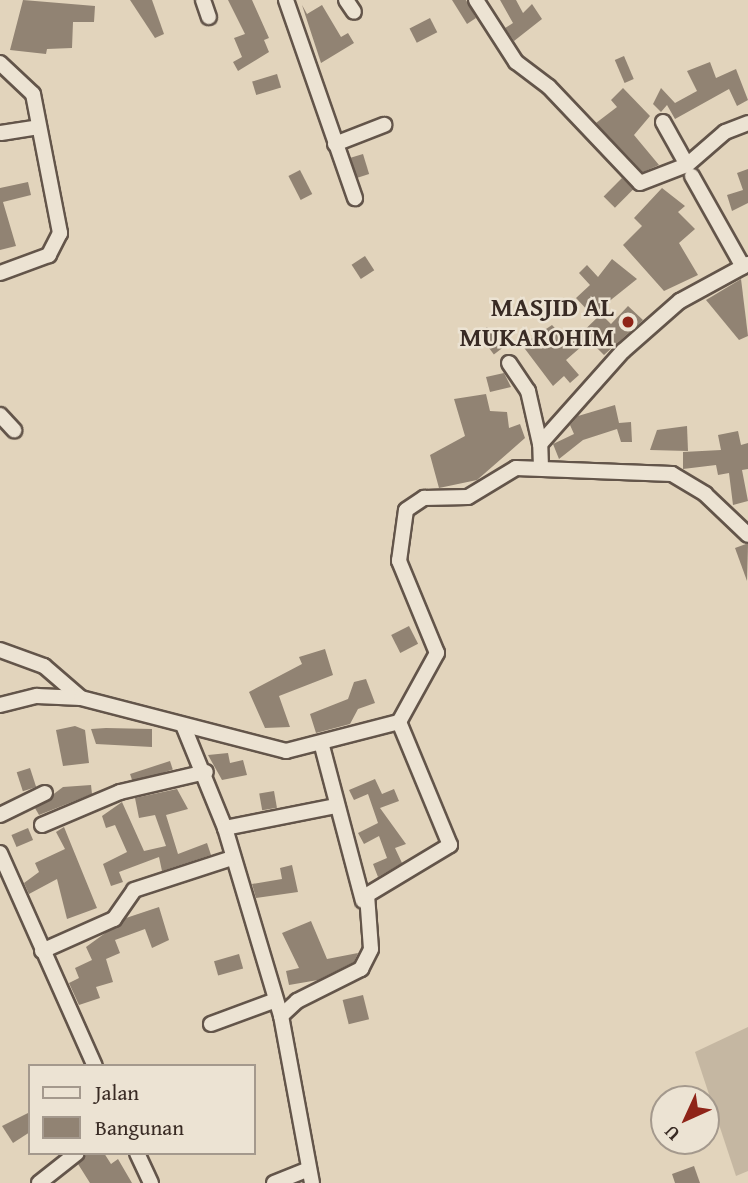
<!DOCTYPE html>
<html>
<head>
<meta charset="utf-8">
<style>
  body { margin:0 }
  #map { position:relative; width:748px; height:1183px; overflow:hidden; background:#e2d4bc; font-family:"Gentium Book Plus",serif }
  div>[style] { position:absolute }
  .green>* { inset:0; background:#c5b7a2 }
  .building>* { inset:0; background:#918373; transform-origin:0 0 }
  .roads { filter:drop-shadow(2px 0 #63554a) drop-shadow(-2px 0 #63554a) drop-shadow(0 2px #63554a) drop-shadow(0 -2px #63554a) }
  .minor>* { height:14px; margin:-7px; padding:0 7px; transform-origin:7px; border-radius:7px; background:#ece3d3 }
  .dots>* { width:19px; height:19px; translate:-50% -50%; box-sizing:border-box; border:4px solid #ece3d3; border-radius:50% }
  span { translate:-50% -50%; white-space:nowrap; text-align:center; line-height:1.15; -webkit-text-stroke:5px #ece3d3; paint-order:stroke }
  .poi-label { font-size:26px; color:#392b24; font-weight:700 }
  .right { translate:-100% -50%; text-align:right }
  .legend { position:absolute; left:28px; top:1064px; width:228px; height:91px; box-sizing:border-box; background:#ece3d3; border:2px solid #a4998d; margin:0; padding:9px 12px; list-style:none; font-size:21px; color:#392b24 }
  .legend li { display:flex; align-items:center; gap:14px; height:35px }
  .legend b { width:35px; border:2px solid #a4998d }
  .north { position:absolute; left:650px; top:1085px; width:70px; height:70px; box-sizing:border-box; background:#ece3d3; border:2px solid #a4998d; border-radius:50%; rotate:225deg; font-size:19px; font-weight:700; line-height:28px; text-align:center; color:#392b24 }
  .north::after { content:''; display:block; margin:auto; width:24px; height:32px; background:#8f2418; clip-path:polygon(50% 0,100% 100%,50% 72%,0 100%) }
</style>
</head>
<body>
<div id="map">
  <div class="green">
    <i style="clip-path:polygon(748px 1027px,748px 1171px,736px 1176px,695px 1052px)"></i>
  </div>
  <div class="building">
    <i style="clip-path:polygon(23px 0,95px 6px,94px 22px,73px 22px,72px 48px,47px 49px,46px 54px,10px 50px)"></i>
    <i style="clip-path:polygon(130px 0,152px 0,164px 34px,155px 38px)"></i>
    <i style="clip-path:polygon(228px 0,252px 0,269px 38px,264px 40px,269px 52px,238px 71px,233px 62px,242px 57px,234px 38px,245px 34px)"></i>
    <i style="clip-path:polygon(452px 0,466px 0,476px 18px,467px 24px)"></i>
    <i style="clip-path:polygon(500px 0,516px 0,523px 13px,532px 4px,542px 19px,514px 41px,505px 28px,513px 23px)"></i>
    <i style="clip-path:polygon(302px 5px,307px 14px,322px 5px,341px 37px,348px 33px,354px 43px,321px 63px)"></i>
    <i style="left:430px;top:18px;width:16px;height:23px;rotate:63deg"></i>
    <i style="left:624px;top:56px;width:25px;height:10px;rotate:67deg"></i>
    <i style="clip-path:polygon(710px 62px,716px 78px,736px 69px,748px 100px,737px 106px,729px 89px,675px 119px,667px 105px,661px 112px,653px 104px,661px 88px,675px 103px,697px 91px,687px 71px)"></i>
    <i style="left:277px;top:74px;width:14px;height:26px;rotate:73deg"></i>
    <i style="clip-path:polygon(623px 88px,650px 116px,634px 135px,659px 165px,643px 172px,596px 123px,617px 107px,611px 100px)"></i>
    <i style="left:363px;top:154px;width:21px;height:13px;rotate:73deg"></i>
    <i style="clip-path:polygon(748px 169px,748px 203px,732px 211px,727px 195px,743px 190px,737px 173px)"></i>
    <i style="left:300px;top:170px;width:27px;height:13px;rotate:63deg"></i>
    <i style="left:622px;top:178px;width:16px;height:26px;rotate:45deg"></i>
    <i style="clip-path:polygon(28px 182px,31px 195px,3px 202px,16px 246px,0 250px,0 188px)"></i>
    <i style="clip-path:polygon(662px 188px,685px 206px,678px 212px,695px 229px,679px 243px,698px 275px,664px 291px,623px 245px,642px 226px,634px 218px)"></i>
    <i style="left:365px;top:256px;width:17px;height:16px;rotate:57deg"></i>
    <i style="clip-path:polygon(612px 259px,637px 279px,592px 315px,576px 298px,590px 285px,579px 273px,587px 265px,598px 277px)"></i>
    <i style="clip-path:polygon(741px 279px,748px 336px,739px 340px,706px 300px)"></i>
    <i style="clip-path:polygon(628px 306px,643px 320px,604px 355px,589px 340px,566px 360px,579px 375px,570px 383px,564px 376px,553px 386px,522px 345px,552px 325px,570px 344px,601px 314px,611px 324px)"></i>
    <i style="left:487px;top:327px;width:26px;height:11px;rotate:53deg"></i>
    <i style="clip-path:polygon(504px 373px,511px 387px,490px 392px,486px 377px)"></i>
    <i style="clip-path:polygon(486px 394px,490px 411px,507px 412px,509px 428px,520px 424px,525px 438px,477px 480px,439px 488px,430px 455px,465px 436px,454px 399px)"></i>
    <i style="clip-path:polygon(615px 405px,619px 423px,631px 422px,632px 442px,621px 442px,617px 429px,583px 440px,559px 459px,553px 444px,574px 434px,570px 425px,578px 416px)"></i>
    <i style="clip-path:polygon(687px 426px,688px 451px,650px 450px,657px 430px)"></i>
    <i style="clip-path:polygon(738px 431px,741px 445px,748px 443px,748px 469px,742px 470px,748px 501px,733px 505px,729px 473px,718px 475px,716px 465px,683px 469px,683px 452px,721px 450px,718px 435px)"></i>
    <i style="clip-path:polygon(746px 544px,748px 544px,747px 581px,735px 548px)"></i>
    <i style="left:409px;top:626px;width:20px;height:20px;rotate:63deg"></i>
    <i style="clip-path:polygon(325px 649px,333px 675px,279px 696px,290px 727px,265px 728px,249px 692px,302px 664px,299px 657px)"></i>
    <i style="clip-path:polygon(366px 679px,375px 703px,358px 709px,350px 724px,316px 733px,310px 714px,348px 699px,354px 682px)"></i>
    <i style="clip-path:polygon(75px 726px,85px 730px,89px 763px,63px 766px,56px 730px)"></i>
    <i style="clip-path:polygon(106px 728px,152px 729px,152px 747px,96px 744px,91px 729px)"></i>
    <i style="clip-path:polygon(228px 753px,230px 763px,243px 760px,247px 775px,222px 780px,208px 755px)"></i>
    <i style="left:170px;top:761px;width:9px;height:42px;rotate:72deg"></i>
    <i style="left:30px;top:768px;width:20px;height:14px;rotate:72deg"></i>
    <i style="clip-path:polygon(375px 779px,382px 794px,394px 789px,399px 801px,380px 808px,406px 844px,395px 848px,402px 863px,378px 877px,373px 864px,387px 858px,379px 836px,364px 844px,358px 833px,378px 823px,368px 794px,354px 800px,349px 790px)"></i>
    <i style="clip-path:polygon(91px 785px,92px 794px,39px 815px,35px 808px,63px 787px)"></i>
    <i style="clip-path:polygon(177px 789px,188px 809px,166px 815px,178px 854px,207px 843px,211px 855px,162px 871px,159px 857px,119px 872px,123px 882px,111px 886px,103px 864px,127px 852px,115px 825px,106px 828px,102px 816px,122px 802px,144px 851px,166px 846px,155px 815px,139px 818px,135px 798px)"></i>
    <i style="left:274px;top:791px;width:17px;height:15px;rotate:80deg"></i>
    <i style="clip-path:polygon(64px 827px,97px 908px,67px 919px,57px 879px,29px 894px,24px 883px,39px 872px,35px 863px,65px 849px,56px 832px)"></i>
    <i style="left:28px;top:828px;width:13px;height:18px;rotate:67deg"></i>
    <i style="clip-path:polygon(292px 865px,298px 892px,256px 898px,252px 884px,282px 879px,280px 868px)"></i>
    <i style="clip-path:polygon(159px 907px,169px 940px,152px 948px,145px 929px,115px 940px,120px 953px,106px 959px,113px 982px,96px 987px,100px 998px,79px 1005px,69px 983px,79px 978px,75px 968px,92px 960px,86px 947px,126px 918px)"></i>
    <i style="clip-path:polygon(311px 921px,327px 959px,358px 953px,354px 962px,318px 980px,289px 985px,286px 971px,299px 968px,282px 933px)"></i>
    <i style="left:239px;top:954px;width:15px;height:26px;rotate:74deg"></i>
    <i style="left:363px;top:995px;width:25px;height:21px;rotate:76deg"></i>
    <i style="clip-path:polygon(30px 1112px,30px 1132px,13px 1143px,2px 1126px)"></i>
    <i style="clip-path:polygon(104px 1153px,111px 1164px,118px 1159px,132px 1183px,90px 1183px,78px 1164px,88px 1153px)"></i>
    <i style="clip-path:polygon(694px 1166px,700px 1183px,675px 1183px,672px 1174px)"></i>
  </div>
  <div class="roads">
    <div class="minor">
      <i style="left:203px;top:0;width:18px;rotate:71deg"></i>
      <i style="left:286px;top:0;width:210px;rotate:70.8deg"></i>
      <i style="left:346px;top:0;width:14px;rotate:56deg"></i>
      <i style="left:476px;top:0;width:74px;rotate:57.2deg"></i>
      <i style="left:516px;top:62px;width:41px;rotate:37.1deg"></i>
      <i style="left:549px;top:87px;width:132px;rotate:46.5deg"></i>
      <i style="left:640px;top:183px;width:50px;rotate:-21deg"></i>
      <i style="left:687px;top:165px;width:50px;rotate:-41deg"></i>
      <i style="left:725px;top:132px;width:25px;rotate:-21deg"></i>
      <i style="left:0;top:63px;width:45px;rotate:43.2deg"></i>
      <i style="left:33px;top:94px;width:142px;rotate:79deg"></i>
      <i style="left:60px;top:233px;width:25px;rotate:117deg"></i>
      <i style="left:49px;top:255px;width:52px;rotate:159.8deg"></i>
      <i style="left:663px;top:122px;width:49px;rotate:60.8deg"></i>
      <i style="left:1px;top:133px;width:38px;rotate:-9deg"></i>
      <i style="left:335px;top:144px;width:53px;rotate:-21.2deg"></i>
      <i style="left:692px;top:176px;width:104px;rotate:60.7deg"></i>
      <i style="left:509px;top:363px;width:34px;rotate:56deg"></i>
      <i style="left:528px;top:391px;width:54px;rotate:77.2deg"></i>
      <i style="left:0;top:415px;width:21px;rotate:47deg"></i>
      <i style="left:541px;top:467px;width:23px;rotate:-92deg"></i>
      <i style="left:540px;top:444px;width:125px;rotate:-48.3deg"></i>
      <i style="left:623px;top:351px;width:76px;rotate:-41.3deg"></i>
      <i style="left:680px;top:301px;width:77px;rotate:-28.6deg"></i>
      <i style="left:0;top:650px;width:47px;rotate:20deg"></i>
      <i style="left:44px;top:666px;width:49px;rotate:40.9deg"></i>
      <i style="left:0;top:705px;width:38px;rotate:-14deg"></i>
      <i style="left:37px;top:696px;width:44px;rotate:2.6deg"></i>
      <i style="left:81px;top:698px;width:212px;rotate:14.5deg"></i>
      <i style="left:286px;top:751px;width:117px;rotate:-14.4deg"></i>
      <i style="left:183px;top:725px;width:111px;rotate:67.8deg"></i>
      <i style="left:225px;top:828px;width:196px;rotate:73.4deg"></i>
      <i style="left:322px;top:746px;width:160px;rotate:75.2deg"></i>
      <i style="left:0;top:815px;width:50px;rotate:-26.1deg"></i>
      <i style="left:42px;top:825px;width:85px;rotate:-22.9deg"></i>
      <i style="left:120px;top:792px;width:88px;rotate:-13.1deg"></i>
      <i style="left:225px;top:828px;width:113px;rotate:-11.2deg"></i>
      <i style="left:0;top:853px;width:233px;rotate:66deg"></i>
      <i style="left:42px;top:951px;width:79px;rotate:-24deg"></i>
      <i style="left:114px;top:919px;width:35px;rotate:-55deg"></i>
      <i style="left:134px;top:890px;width:103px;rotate:-18.1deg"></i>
      <i style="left:211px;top:1024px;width:69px;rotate:-20.3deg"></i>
      <i style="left:137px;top:1153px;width:33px;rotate:65deg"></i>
      <i style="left:39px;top:1183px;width:48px;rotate:-38.3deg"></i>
      <i style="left:274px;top:1183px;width:35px;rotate:-22deg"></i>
      <i style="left:312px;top:1183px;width:170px;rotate:-100.5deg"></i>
      <i style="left:281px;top:1016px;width:22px;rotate:-43deg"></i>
      <i style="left:297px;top:1001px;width:72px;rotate:-26.6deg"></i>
      <i style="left:361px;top:969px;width:22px;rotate:-63deg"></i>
      <i style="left:371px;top:949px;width:54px;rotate:-94.2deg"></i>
      <i style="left:367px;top:895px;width:97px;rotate:-31.1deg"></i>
      <i style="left:450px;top:845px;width:133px;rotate:-112.5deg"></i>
      <i style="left:399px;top:722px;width:79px;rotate:-61.2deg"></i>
      <i style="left:437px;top:653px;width:100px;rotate:-112.4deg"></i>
      <i style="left:399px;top:561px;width:51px;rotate:-82.2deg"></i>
      <i style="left:406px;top:510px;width:22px;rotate:-34deg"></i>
      <i style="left:424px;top:498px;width:44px;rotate:-1.3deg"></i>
      <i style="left:468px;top:497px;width:56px;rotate:-31.1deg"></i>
      <i style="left:516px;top:468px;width:156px;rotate:2.2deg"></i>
      <i style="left:672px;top:474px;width:39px;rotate:31deg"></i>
      <i style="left:705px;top:494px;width:59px;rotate:43.6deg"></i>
    </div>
  </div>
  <div class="dots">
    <i style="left:628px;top:322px;background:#8f2418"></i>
  </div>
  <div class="poi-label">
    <span class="right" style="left:614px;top:322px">MASJID AL<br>MUKAROHIM</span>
  </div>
  <ul class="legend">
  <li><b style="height:9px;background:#ece3d3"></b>Jalan</li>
  <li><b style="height:19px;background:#918373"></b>Bangunan</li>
  </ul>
  <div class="north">U</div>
</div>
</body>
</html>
